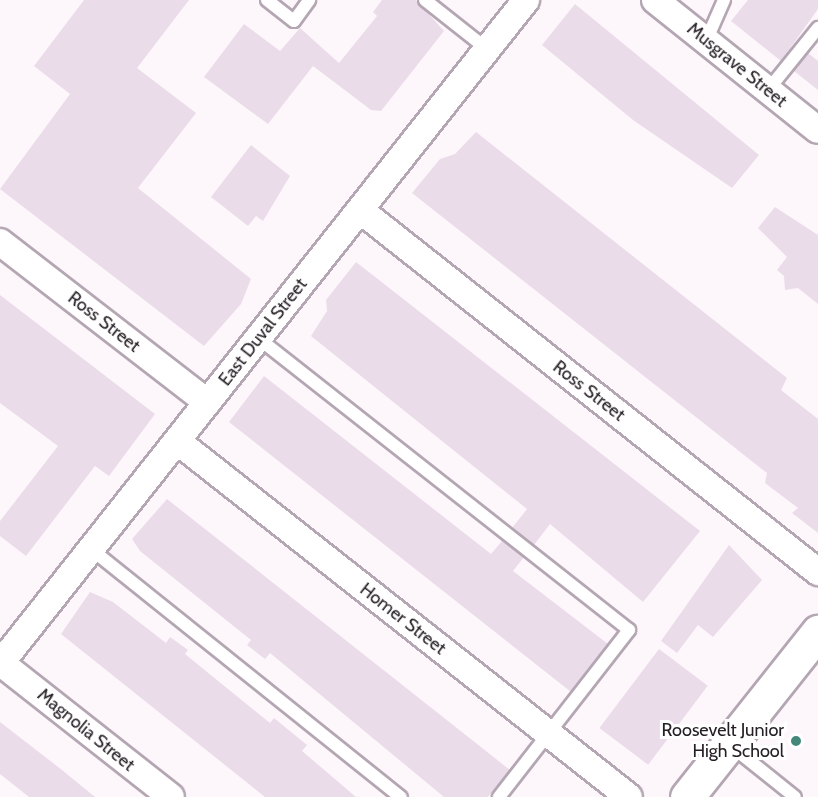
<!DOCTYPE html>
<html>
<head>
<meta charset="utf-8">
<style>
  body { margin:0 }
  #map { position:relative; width:818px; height:797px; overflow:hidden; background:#fdf7fc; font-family:Cabin,sans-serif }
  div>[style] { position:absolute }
  .building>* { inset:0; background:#ebdce9; transform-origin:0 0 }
  .roads { filter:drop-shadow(2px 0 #b4a6b2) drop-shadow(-2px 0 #b4a6b2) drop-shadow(0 2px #b4a6b2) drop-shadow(0 -2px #b4a6b2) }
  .lane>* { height:12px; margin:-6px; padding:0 6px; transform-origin:6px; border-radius:6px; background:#fff }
  .street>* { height:26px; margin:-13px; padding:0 13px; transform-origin:13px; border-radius:13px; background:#fff }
  .secondary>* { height:33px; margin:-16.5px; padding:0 16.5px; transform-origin:16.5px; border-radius:16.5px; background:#fff }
  .dots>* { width:16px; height:16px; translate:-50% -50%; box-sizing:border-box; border:3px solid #fff; border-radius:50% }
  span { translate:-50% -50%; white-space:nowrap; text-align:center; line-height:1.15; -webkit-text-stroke:6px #fff; paint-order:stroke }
  .street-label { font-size:18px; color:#262025 }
  .poi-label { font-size:18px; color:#262025 }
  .right { translate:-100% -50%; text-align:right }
</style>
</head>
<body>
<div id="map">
  <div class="building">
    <i style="clip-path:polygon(84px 0,189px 0,137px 68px,196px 113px,138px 188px,251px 279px,241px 304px,204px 346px,0 189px,70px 94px,34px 66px)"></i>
    <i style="clip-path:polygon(382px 0,416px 0,444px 31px,381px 111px,371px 110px,313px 66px,268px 124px,204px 77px,244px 24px,280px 51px,300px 28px,339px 63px,377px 16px,373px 12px)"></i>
    <i style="clip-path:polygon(748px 0,818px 0,818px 9px,781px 61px,731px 21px)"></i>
    <i style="clip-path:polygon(575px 4px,759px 155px,732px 188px,633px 120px,542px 45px)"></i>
    <i style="clip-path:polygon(808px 53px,818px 61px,818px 90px,794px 71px)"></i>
    <i style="clip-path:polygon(476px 132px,787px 378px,781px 390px,818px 419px,818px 533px,792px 513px,798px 508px,765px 483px,767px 473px,412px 193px,440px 159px,455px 154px)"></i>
    <i style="clip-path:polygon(251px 145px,290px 176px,263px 221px,256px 216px,248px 226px,211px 197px)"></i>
    <i style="clip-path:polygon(775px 207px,818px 235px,818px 304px,798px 288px,785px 290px,784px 276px,777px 270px,787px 257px,758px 228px)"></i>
    <i style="clip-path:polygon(356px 262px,700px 531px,643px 602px,550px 524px,534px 545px,512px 528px,527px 509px,311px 336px,327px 311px,326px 300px)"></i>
    <i style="clip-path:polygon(0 295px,155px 414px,109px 476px,95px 466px,26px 556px,0 536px,0 521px,58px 446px,0 403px)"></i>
    <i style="clip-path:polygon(264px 376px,491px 554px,502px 541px,524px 557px,513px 571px,608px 644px,571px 692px,229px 422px)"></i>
    <i style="clip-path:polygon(167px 499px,510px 770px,488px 797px,444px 797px,270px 653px,265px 659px,247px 645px,251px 640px,140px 551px,132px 539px)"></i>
    <i style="clip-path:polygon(729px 545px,762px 580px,713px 637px,698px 625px,677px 653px,661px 641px)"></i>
    <i style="clip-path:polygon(90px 592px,113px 602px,166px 643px,170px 637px,188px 650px,185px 654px,270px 723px,274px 718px,307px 745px,302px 751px,356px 797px,265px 797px,61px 634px)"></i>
    <i style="left:659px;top:649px;width:61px;height:99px;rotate:37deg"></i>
    <i style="clip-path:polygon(0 722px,62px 770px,95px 797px,29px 797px,0 774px)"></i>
  </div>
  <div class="roads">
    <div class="lane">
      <i style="left:267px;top:0;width:34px;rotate:38deg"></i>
      <i style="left:294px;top:21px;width:26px;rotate:-54deg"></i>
      <i style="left:425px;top:0;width:79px;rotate:38.3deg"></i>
      <i style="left:706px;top:41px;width:45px;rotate:-66.3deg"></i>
      <i style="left:768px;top:90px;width:80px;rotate:-51.1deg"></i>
      <i style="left:258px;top:338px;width:472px;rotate:38.2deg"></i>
      <i style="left:629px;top:630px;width:212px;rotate:127.9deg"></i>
      <i style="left:91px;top:549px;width:397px;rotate:38.7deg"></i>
      <i style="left:730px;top:745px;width:83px;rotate:38.7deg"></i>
    </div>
    <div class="street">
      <i style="left:655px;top:0;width:208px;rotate:38.6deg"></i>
      <i style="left:360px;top:210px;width:584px;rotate:38.32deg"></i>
      <i style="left:0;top:242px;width:262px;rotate:37.7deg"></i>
      <i style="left:177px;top:441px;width:575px;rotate:38.22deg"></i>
      <i style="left:1px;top:663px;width:216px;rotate:38.2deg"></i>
      <i style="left:0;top:664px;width:847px;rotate:-51.61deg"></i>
    </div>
    <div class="secondary">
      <i style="left:687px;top:797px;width:211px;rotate:-51.6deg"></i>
    </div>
  </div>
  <div class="dots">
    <i style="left:796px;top:741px;background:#44887b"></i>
  </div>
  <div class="street-label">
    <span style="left:737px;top:65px;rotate:39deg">Musgrave Street</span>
    <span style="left:104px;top:322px;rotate:38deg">Ross Street</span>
    <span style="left:263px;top:332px;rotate:-52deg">East Duval Street</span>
    <span style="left:589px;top:391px;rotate:38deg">Ross Street</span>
    <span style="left:403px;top:619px;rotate:38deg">Homer Street</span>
    <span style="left:86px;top:730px;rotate:39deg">Magnolia Street</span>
  </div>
  <div class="poi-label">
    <span class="right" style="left:784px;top:741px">Roosevelt Junior<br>High School</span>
  </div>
</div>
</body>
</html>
